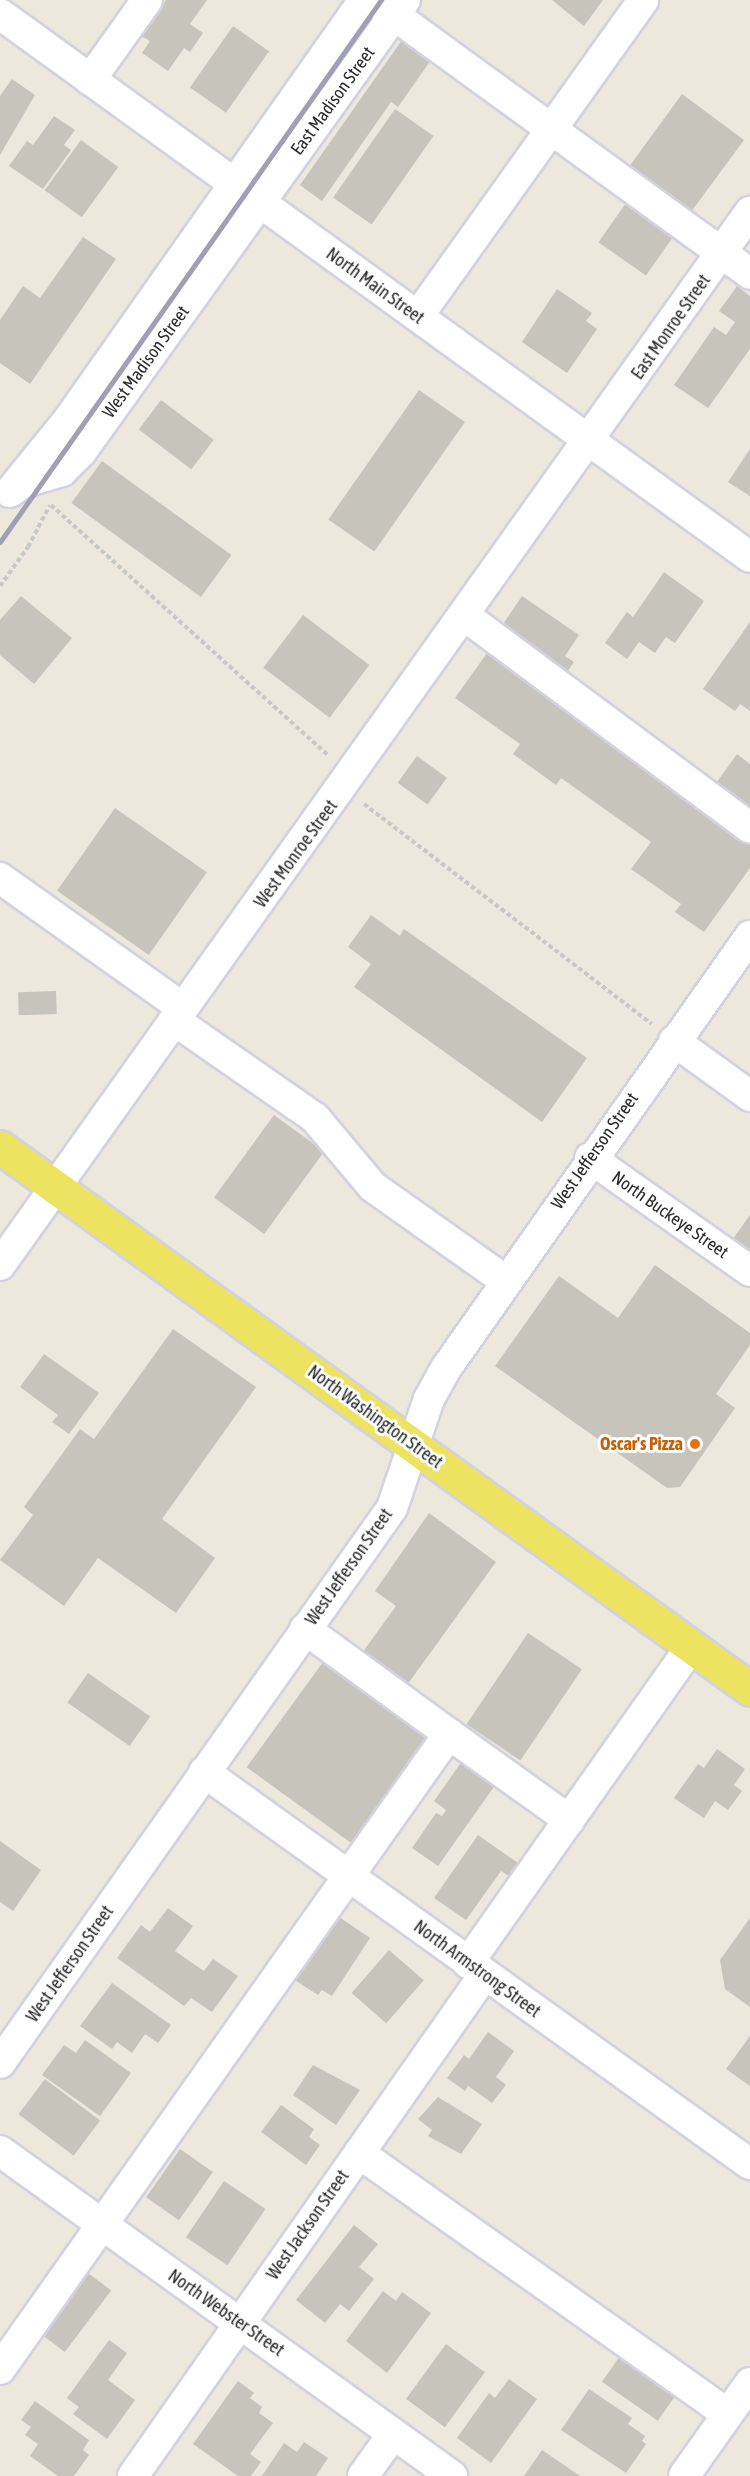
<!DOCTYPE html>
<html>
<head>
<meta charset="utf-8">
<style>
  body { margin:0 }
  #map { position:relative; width:750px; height:2476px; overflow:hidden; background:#ece8dc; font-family:"Asap Condensed",sans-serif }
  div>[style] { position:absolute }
  .building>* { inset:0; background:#c7c4bc; transform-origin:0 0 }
  .path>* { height:4px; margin-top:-2px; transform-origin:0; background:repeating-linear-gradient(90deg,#c8c8c8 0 4.5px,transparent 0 7.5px) }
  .roads { filter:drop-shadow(2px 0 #d2d2e2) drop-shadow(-2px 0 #d2d2e2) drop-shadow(0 2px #d2d2e2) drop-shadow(0 -2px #d2d2e2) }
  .minor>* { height:30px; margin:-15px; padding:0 15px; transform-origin:15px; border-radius:15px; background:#fff }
  .major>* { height:33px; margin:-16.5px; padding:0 16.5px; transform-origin:16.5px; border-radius:16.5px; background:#ece461 }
  .rail>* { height:4.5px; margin:-2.25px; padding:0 2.25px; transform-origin:2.25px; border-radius:2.25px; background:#a09fb4 }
  .dots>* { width:16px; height:16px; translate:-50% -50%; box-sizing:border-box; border:3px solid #fff; border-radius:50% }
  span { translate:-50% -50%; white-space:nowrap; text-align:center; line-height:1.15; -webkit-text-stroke:6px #fff; paint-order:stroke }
  .street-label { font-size:18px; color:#2a2a2a }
  .food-label { font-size:18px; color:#c56008; font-weight:700 }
  .right { translate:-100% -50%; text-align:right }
</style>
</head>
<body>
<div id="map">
  <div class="building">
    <i style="clip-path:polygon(166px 0,207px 0,190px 24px,203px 33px,190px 52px,184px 48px,168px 71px,142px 53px,150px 41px,141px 36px)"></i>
    <i style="clip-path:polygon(552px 0,603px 0,584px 26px)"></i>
    <i style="left:233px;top:26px;width:44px;height:75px;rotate:35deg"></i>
    <i style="clip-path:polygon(402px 40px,431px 60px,398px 107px,391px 102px,322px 201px,300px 185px)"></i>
    <i style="clip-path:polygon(12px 79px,35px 95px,0 155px,0 96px)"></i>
    <i style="clip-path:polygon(682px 94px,744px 140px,691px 212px,647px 179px,631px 181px,623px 175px)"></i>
    <i style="left:395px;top:109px;width:47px;height:108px;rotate:35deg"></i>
    <i style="clip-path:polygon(54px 116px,75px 130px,64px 145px,71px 150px,43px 189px,9px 166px,27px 141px,33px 145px)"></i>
    <i style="left:81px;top:140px;width:46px;height:62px;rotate:36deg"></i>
    <i style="left:626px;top:203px;width:58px;height:48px;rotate:35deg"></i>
    <i style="clip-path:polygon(83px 237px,116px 259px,30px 384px,0 363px,0 320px,23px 286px,40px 298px)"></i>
    <i style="clip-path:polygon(737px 286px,750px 296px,750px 349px,708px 408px,674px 385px,714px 327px,726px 335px,735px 322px,719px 311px)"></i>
    <i style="clip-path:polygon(557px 289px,592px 313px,586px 321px,597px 329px,567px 373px,522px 342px)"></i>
    <i style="left:419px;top:390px;width:56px;height:158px;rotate:35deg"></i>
    <i style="left:161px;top:400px;width:66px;height:37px;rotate:37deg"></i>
    <i style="clip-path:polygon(750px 449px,750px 496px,728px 482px)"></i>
    <i style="left:102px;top:461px;width:160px;height:52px;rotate:36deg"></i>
    <i style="clip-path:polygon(664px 572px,704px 601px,675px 643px,666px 637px,655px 653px,639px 642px,627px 659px,605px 643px,627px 612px,633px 617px)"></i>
    <i style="clip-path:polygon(21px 596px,72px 638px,34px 684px,0 655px,0 620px)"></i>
    <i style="clip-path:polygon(522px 596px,579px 635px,565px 656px,574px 662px,565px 675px,499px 630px)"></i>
    <i style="left:303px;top:615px;width:83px;height:66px;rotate:37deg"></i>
    <i style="clip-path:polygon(750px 622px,750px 711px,740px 704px,735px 711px,703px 689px)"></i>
    <i style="clip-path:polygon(487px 653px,750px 841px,750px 868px,704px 932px,675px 912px,681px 904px,631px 869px,651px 842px,561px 778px,556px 785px,513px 754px,520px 744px,455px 698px)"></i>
    <i style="clip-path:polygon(737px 754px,750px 764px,750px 812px,714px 786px)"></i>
    <i style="left:417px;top:756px;width:37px;height:33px;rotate:36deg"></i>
    <i style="left:115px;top:808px;width:112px;height:101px;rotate:35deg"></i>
    <i style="clip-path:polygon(371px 915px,400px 936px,404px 929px,587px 1058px,542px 1122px,354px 987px,371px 964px,348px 947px)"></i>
    <i style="left:56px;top:991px;width:23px;height:38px;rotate:88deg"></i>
    <i style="left:274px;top:1115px;width:62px;height:102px;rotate:36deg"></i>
    <i style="clip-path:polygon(750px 1215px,750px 1253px,732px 1240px)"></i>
    <i style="clip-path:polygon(655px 1265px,750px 1333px,750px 1345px,716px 1394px,735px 1408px,680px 1487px,667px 1488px,495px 1366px,559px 1276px,618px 1318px)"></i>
    <i style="clip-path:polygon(173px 1329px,256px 1387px,162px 1519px,215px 1558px,176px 1613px,98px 1558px,64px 1606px,0 1560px,33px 1515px,24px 1507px,80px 1429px,94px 1439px)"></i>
    <i style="clip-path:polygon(44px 1354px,99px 1393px,69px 1434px,52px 1422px,58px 1415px,20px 1387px)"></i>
    <i style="clip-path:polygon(429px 1513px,496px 1562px,402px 1692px,357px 1660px,396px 1606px,375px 1591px)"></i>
    <i style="left:528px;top:1633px;width:65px;height:110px;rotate:34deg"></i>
    <i style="left:326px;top:1658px;width:135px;height:135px;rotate:36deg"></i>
    <i style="left:88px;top:1673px;width:76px;height:36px;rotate:35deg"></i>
    <i style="clip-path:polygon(717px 1749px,745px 1769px,734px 1785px,742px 1791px,728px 1810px,715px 1801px,704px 1818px,674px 1798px,698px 1764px,704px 1768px)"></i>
    <i style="clip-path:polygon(465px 1757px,498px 1781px,438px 1866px,412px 1848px,436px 1813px,442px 1816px,446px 1810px,434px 1801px)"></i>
    <i style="clip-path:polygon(478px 1835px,518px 1863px,509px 1876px,501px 1871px,466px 1920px,434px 1898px)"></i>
    <i style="clip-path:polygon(0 1841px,41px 1870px,13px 1911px,0 1902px)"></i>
    <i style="clip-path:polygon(168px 1908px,193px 1926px,175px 1951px,204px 1971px,213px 1959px,238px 1976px,212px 2012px,191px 1998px,184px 2006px,117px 1958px,141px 1925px,150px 1932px)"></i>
    <i style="clip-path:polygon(336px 1915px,370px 1938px,332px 1996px,322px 1990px,318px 1995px,290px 1977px)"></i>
    <i style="clip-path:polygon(750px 1918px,750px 2007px,725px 1989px,720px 1960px)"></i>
    <i style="left:389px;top:1950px;width:46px;height:57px;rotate:41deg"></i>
    <i style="clip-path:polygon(112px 1983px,171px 2025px,158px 2043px,145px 2034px,132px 2053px,117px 2042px,112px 2049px,80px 2026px)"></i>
    <i style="clip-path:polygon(488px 2032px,514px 2051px,496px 2077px,506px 2085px,492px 2103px,468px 2086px,465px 2091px,447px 2078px,464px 2055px,469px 2059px)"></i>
    <i style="clip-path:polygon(750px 2036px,750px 2086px,726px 2069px)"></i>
    <i style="clip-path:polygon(85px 2040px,131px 2073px,100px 2116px,42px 2075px,64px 2045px,76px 2053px)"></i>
    <i style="clip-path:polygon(313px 2065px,360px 2090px,336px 2125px,293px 2095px)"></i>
    <i style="left:45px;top:2079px;width:69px;height:44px;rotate:37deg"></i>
    <i style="clip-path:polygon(438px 2097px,482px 2124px,461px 2154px,428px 2136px,432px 2130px,418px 2119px)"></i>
    <i style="clip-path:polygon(281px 2105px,314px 2129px,309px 2137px,320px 2145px,306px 2165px,261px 2132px)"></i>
    <i style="left:180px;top:2149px;width:40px;height:59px;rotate:35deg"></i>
    <i style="left:224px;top:2181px;width:50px;height:68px;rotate:34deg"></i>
    <i style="clip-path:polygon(354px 2225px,378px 2244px,359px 2267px,374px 2279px,349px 2311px,340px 2304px,325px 2323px,296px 2300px)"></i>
    <i style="left:84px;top:2270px;width:34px;height:77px;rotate:37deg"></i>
    <i style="clip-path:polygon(383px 2291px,396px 2301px,402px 2292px,431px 2313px,387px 2373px,346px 2341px)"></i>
    <i style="clip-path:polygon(109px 2340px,127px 2353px,108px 2380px,135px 2400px,107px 2439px,73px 2414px,79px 2407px,67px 2398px)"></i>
    <i style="left:446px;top:2344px;width:48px;height:68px;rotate:36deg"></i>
    <i style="left:625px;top:2349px;width:68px;height:40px;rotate:35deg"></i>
    <i style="clip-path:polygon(509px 2379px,537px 2399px,491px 2463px,457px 2438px,489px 2393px,495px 2398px)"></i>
    <i style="clip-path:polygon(238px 2381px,254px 2393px,250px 2398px,262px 2407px,259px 2413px,273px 2423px,250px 2454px,261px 2462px,251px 2476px,238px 2476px,193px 2444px)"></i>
    <i style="clip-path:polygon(589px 2389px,632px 2418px,628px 2424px,645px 2436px,642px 2441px,646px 2444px,626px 2473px,561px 2430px)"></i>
    <i style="clip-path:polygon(35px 2401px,89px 2440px,83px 2450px,89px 2455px,74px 2476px,58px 2476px,30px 2456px,38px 2444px,25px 2435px,31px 2427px,21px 2420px)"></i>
    <i style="clip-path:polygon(304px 2442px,328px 2458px,316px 2476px,262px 2476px,284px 2443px,297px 2452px)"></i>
    <i style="clip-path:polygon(542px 2450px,580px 2476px,524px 2476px)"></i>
  </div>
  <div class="path">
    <i style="left:51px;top:505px;width:373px;rotate:42.1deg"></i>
    <i style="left:0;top:586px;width:48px;rotate:-54.3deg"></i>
    <i style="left:28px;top:547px;width:47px;rotate:-62.4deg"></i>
    <i style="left:364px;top:804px;width:362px;rotate:37.4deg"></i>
  </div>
  <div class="roads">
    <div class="minor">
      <i style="left:379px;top:4px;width:459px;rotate:36deg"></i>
      <i style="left:0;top:14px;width:926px;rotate:35.9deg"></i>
      <i style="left:90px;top:80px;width:98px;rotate:-54.5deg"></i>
      <i style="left:418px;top:316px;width:388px;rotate:-54.5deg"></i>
      <i style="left:13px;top:488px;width:89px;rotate:-50.9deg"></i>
      <i style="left:69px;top:419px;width:512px;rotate:-54.85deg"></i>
      <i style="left:10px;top:492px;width:15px;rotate:-37deg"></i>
      <i style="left:22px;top:483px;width:42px;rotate:-16.7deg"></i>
      <i style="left:62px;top:471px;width:27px;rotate:-45deg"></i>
      <i style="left:81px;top:452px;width:556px;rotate:-54.37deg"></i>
      <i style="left:465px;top:616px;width:355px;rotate:36.6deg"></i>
      <i style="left:0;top:878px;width:224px;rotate:35.4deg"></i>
      <i style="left:174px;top:1020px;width:172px;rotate:34.8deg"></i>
      <i style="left:315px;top:1118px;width:90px;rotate:50deg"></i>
      <i style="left:373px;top:1187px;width:163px;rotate:35.3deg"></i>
      <i style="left:674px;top:1041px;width:94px;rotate:35.9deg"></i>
      <i style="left:590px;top:1158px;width:196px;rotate:35.2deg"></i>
      <i style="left:0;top:1265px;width:1293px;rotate:-54.54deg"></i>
      <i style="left:305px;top:1629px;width:178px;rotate:36.1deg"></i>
      <i style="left:204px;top:1772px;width:672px;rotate:35.68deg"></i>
      <i style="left:468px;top:1963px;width:388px;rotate:-54.8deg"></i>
      <i style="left:0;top:2063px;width:679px;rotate:-54.77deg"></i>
      <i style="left:392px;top:1508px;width:115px;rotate:-71.3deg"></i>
      <i style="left:429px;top:1399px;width:37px;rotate:-61deg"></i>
      <i style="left:447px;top:1367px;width:527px;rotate:-54.89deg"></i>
      <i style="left:0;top:2151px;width:557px;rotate:35.72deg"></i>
      <i style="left:359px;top:2153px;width:452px;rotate:35.3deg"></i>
      <i style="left:0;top:2369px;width:778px;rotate:-54.74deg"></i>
      <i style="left:449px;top:1734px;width:148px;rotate:35.6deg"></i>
      <i style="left:133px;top:2476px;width:612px;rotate:-54.98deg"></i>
      <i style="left:363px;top:2476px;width:52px;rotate:-54.5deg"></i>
      <i style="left:684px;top:2476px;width:114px;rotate:-54.6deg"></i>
    </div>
    <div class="major">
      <i style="left:0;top:1147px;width:925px;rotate:35.85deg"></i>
    </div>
  </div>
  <div class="rail">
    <i style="left:0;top:542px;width:663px;rotate:-54.89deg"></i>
  </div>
  <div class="dots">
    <i style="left:695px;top:1444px;background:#e8710a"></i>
  </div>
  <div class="street-label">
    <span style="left:333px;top:101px;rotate:-54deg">East Madison Street</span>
    <span style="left:375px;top:286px;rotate:36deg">North Main Street</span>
    <span style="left:671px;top:327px;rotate:-55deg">East Monroe Street</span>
    <span style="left:146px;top:362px;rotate:-54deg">West Madison Street</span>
    <span style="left:296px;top:854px;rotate:-54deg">West Monroe Street</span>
    <span style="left:595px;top:1151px;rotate:-55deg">West Jefferson Street</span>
    <span style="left:670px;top:1215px;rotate:35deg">North Buckeye Street</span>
    <span style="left:375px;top:1417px;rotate:36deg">North Washington Street</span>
    <span style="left:349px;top:1567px;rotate:-55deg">West Jefferson Street</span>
    <span style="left:70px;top:1964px;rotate:-55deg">West Jefferson Street</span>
    <span style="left:477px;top:1969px;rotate:36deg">North Armstrong Street</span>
    <span style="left:308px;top:2225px;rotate:-55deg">West Jackson Street</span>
    <span style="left:226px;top:2313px;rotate:35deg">North Webster Street</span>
  </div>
  <div class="food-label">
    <span class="right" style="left:683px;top:1444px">Oscar's Pizza</span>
  </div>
</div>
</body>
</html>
